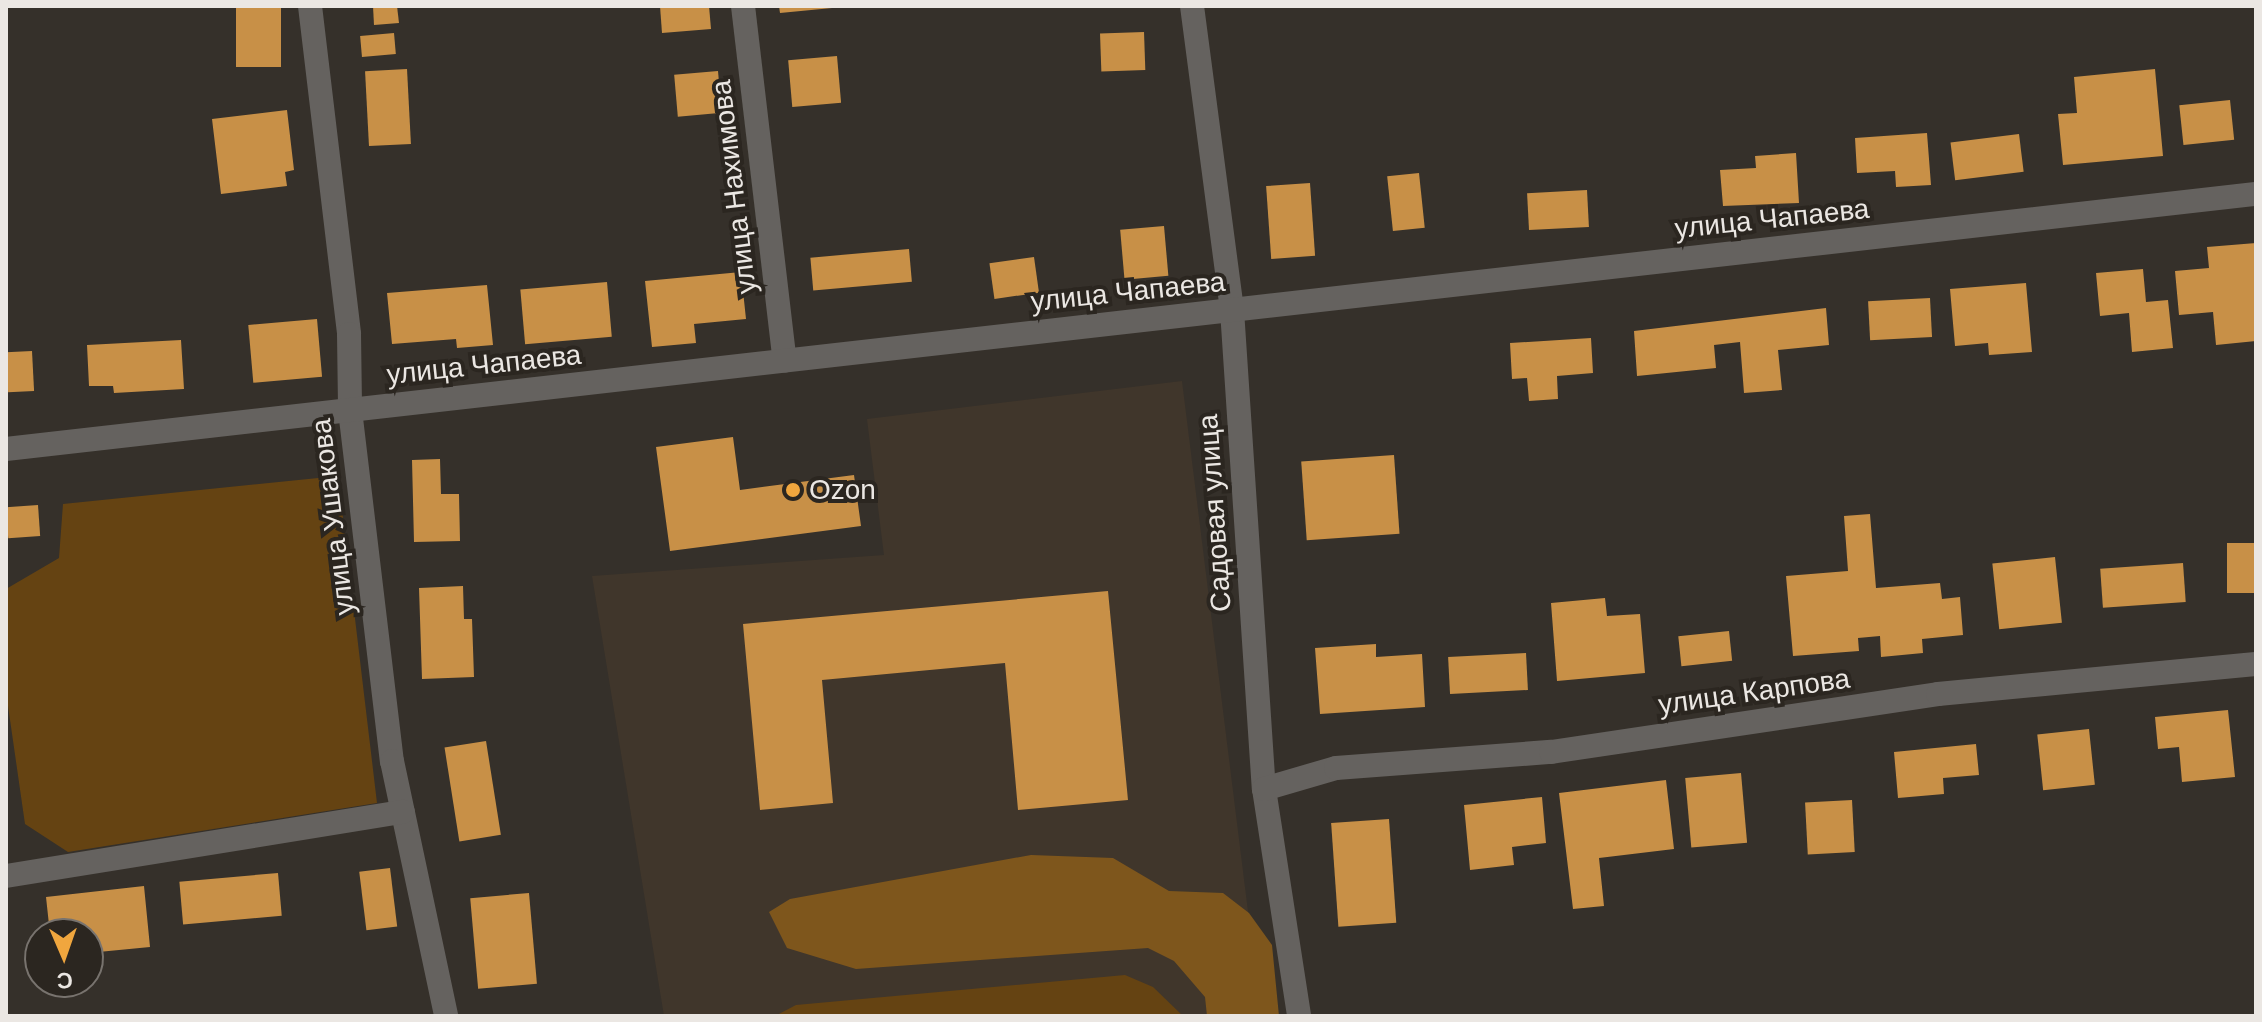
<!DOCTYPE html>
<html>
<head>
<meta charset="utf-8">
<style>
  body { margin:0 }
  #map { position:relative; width:2262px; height:1022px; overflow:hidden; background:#35302a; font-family:Helvetica,sans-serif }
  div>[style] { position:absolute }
  .built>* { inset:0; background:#40362b }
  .green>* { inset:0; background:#654312 }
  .forest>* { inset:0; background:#7e561c }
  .building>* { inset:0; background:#c89047; transform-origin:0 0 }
  .minor>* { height:24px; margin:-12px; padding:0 12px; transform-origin:12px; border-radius:12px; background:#65625f }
  .dots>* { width:22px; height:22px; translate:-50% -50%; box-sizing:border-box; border:4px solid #2b2620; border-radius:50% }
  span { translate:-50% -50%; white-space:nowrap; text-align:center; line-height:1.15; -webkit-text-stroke:8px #2b2620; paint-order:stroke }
  .street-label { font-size:28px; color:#ebe7e3 }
  .poi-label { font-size:28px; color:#ebe7e3 }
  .left { translate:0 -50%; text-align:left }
  .frame { position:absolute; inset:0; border:8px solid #ebe7e3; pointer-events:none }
  .north { position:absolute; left:24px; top:918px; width:80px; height:80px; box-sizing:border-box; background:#2b2620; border:2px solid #78736e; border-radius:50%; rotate:178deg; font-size:22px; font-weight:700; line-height:32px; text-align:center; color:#ebe7e3 }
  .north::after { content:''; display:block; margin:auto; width:28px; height:36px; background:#f0a63e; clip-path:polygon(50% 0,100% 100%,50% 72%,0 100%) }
</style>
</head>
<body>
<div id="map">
  <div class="built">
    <i style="clip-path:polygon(1182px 381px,1261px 1016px,664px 1016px,592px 576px,884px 555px,867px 419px)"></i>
  </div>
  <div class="green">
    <i style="clip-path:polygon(338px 476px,377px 803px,68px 852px,25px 824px,6px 692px,6px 589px,59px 558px,63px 504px)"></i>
    <i style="clip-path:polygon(1125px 975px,1153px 987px,1183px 1016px,775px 1016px,796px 1005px)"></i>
  </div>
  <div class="forest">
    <i style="clip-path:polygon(1031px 855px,1113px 858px,1169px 891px,1223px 893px,1249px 913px,1272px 945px,1279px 1016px,1207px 1016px,1205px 997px,1174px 961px,1148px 948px,856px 969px,787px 948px,769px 912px,790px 899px)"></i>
  </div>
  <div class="building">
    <i style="left:236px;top:6px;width:45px;height:61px"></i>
    <i style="clip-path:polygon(373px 6px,397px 6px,399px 23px,374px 25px)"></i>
    <i style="clip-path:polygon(660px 6px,709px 6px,711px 29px,662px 33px)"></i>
    <i style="clip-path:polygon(779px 6px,832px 6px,832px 8px,780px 13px)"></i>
    <i style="left:1144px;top:32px;width:38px;height:44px;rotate:88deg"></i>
    <i style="left:394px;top:33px;width:21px;height:34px;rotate:85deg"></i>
    <i style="left:837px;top:56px;width:47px;height:49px;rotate:85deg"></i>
    <i style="left:407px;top:69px;width:75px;height:42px;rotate:87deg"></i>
    <i style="clip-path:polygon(2155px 69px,2163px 156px,2063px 165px,2058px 114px,2077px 113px,2074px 77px)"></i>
    <i style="left:718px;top:71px;width:42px;height:44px;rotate:85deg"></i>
    <i style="left:2230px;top:100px;width:40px;height:51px;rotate:84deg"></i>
    <i style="clip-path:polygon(287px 110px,294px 170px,285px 172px,287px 186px,221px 194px,212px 119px)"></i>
    <i style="clip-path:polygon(1927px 133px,1931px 185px,1896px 187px,1895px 171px,1857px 173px,1855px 138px)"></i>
    <i style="left:2019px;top:134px;width:38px;height:69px;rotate:83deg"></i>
    <i style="clip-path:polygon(1796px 153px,1799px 203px,1723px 206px,1720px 170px,1756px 168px,1755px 156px)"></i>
    <i style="left:1419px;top:173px;width:55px;height:32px;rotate:84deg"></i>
    <i style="left:1310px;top:183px;width:73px;height:44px;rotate:86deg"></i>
    <i style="left:1587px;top:190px;width:37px;height:60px;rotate:87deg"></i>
    <i style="left:1164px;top:226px;width:50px;height:44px;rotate:85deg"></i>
    <i style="clip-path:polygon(2256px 243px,2256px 341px,2216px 345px,2213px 312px,2179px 315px,2175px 271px,2209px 268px,2207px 247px)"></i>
    <i style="left:909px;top:249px;width:33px;height:99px;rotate:85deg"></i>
    <i style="left:1034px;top:257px;width:36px;height:45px;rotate:82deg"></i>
    <i style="clip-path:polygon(2143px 269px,2146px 302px,2168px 300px,2173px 348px,2132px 352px,2129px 313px,2100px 316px,2096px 273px)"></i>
    <i style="clip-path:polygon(741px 272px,746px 319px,694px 324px,696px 343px,652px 347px,645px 281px)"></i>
    <i style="left:607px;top:282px;width:55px;height:87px;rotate:85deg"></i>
    <i style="clip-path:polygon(2026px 283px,2032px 352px,1989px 355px,1988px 343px,1955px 346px,1950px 289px)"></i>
    <i style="clip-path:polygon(487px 285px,493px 345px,457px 348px,456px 339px,392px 344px,387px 293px)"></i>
    <i style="left:1930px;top:298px;width:39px;height:62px;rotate:87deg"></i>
    <i style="clip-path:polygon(1826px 308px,1829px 345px,1778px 350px,1782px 390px,1744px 393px,1740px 342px,1714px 345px,1716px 368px,1637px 376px,1634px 331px)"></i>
    <i style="left:317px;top:319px;width:58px;height:69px;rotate:85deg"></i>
    <i style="clip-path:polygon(1591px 338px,1593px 373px,1557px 376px,1558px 399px,1529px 401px,1527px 378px,1512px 379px,1510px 343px)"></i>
    <i style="clip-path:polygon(181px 340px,184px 389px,114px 393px,113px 386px,89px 386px,87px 345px)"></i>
    <i style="left:32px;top:351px;width:40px;height:26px;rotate:87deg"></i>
    <i style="clip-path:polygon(733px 437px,740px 490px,854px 475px,861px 526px,670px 551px,656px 447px)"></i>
    <i style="left:1394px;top:455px;width:79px;height:93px;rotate:86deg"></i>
    <i style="clip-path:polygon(440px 459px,441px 494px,459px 494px,460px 541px,414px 542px,412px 460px)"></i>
    <i style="left:38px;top:505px;width:31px;height:32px;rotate:86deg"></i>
    <i style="clip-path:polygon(1870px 514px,1876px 588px,1940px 583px,1942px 599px,1960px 597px,1963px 635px,1922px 639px,1923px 653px,1881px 657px,1880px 636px,1858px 638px,1859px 651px,1793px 656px,1786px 576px,1848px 571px,1844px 516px)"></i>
    <i style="left:2256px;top:543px;width:50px;height:29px;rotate:90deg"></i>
    <i style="left:2055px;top:557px;width:66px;height:63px;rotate:84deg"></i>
    <i style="left:2183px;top:563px;width:39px;height:83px;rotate:86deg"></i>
    <i style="clip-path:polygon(463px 586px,464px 619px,472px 619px,474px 677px,422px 679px,419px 588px)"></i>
    <i style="clip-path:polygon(1108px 591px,1128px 800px,1018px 810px,1005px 663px,822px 680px,833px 803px,760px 810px,743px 624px)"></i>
    <i style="clip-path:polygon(1605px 598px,1607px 616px,1640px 614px,1645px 673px,1557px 681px,1551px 603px)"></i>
    <i style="left:1729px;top:631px;width:30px;height:51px;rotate:84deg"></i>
    <i style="clip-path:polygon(1376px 644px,1376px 657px,1422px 654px,1425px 707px,1320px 714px,1315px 648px)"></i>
    <i style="left:1526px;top:653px;width:37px;height:78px;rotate:87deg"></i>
    <i style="clip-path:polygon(2228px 710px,2235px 777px,2182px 782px,2179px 747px,2158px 749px,2155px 717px)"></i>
    <i style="left:2089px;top:729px;width:56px;height:52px;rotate:84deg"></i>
    <i style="left:486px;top:741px;width:95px;height:42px;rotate:81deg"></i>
    <i style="clip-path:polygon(1976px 744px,1979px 775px,1943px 778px,1944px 794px,1898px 798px,1894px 752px)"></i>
    <i style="left:1741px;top:773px;width:70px;height:56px;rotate:85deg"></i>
    <i style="clip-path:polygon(1666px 780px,1674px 849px,1599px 858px,1604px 906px,1573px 909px,1559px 793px)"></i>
    <i style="clip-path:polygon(1542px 797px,1546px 843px,1512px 847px,1514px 865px,1470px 870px,1464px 805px)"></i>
    <i style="left:1852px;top:800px;width:52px;height:47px;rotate:87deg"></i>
    <i style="left:1389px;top:819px;width:104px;height:58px;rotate:86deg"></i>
    <i style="left:390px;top:868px;width:59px;height:31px;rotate:83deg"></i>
    <i style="left:278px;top:873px;width:43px;height:99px;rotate:85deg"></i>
    <i style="clip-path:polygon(144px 886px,150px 947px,88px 953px,88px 934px,50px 934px,46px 897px)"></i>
    <i style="left:529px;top:893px;width:91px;height:59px;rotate:85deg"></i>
  </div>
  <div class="minor">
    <i style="left:310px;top:6px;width:330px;rotate:83.2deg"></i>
    <i style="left:349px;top:334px;width:76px;rotate:89.2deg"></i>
    <i style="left:350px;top:410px;width:354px;rotate:83.2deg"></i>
    <i style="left:392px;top:761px;width:261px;rotate:78deg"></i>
    <i style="left:743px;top:6px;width:357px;rotate:83.3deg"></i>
    <i style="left:1192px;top:6px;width:307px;rotate:82.5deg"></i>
    <i style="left:1232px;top:310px;width:480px;rotate:86.2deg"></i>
    <i style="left:1264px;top:789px;width:230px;rotate:81.2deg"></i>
    <i style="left:6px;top:449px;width:2264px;rotate:-6.47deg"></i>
    <i style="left:1264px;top:789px;width:75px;rotate:-16.3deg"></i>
    <i style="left:1336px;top:768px;width:216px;rotate:-4.3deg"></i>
    <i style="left:1551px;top:752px;width:391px;rotate:-8.5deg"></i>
    <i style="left:1938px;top:694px;width:319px;rotate:-5.4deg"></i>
    <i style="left:6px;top:876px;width:402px;rotate:-9.2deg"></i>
  </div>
  <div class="dots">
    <i style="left:793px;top:490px;background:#f0a63e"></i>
  </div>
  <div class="street-label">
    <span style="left:734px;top:187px;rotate:-97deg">улица Нахимова</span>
    <span style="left:1772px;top:219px;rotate:-6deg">улица Чапаева</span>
    <span style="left:1128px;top:292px;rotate:-6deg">улица Чапаева</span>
    <span style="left:484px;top:365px;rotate:-6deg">улица Чапаева</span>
    <span style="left:1215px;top:513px;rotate:-94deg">Садовая улица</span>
    <span style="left:333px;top:517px;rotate:-97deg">улица Ушакова</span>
    <span style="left:1754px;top:692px;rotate:-8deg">улица Карпова</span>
  </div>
  <div class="poi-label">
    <span class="left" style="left:809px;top:490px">Ozon</span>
  </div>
  <div class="frame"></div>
  <div class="north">С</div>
</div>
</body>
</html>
